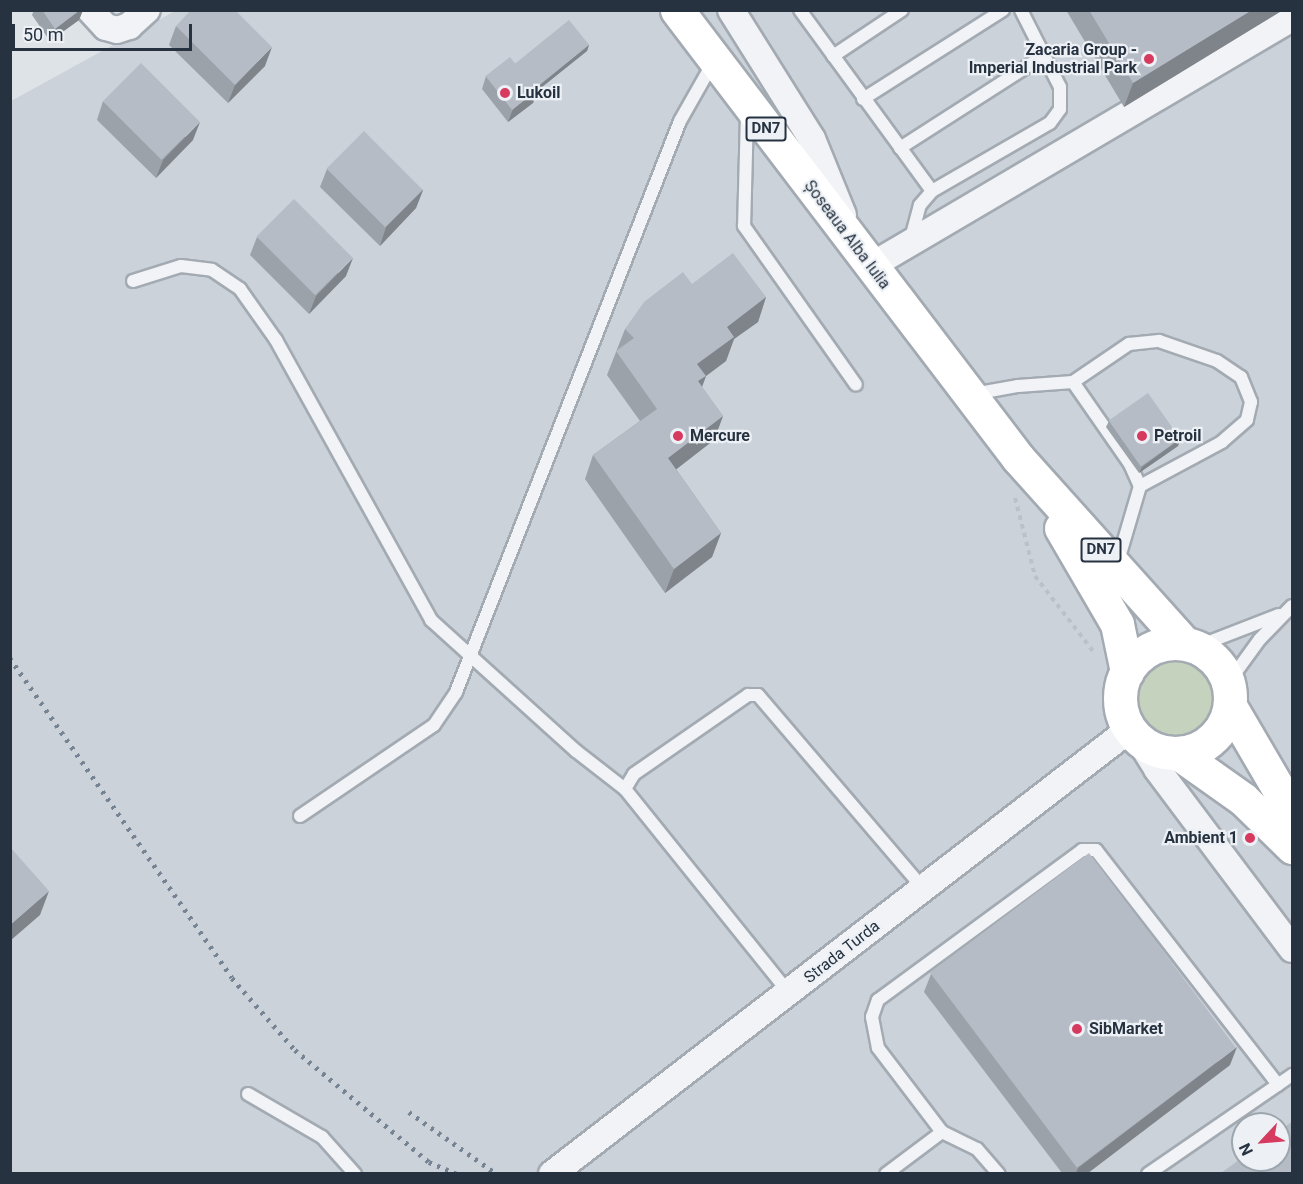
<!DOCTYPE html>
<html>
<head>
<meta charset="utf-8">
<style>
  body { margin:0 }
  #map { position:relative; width:1303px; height:1184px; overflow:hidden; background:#dee3e8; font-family:Roboto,sans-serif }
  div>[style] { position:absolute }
  .built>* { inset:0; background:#cbd2da }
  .green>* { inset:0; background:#c5d3be }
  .round { border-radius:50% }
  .path>* { height:4px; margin-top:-2px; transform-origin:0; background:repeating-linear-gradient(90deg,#bcc1c7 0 4.5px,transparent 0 9px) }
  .roads { filter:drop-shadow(2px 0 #a3aab2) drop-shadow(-2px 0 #a3aab2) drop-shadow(0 2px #a3aab2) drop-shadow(0 -2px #a3aab2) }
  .service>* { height:12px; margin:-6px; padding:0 6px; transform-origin:6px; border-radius:6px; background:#f1f3f6 }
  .minor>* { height:26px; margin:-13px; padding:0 13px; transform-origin:13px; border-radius:13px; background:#f1f3f6 }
  .primary>* { height:33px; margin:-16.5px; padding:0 16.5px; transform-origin:16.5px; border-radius:16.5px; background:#fff }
  .primary>.ring { margin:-16.5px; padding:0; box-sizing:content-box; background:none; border:33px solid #fff; border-radius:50% }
  .rail>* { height:4.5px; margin-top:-2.25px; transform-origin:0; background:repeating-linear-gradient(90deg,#768393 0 3px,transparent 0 9px) }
  .wall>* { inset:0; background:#9ca2a9 }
  .shaded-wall>* { inset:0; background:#7f848a }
  .building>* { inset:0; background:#b5bcc5; transform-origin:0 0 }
  .dots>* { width:16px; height:16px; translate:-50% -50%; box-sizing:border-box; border:3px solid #edf1f6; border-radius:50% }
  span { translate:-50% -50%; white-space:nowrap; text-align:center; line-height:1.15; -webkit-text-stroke:4.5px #edf1f6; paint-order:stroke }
  .shield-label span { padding:2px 4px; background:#edf1f6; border:2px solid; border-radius:4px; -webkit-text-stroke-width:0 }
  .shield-label { font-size:15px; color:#263240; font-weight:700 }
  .poi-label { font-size:16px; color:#263240; font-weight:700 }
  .right { translate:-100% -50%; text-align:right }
  .left { translate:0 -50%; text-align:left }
  .street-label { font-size:16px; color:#263240 }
  .frame { position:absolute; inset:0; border:12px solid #263240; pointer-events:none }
  .north { position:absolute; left:1231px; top:1112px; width:60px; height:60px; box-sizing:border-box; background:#edf1f6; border:2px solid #9da5ad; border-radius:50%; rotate:244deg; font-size:16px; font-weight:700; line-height:24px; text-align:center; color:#263240 }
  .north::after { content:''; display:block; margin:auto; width:21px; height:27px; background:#d63a5f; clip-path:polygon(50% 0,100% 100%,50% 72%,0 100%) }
  .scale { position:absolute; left:12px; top:24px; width:180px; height:27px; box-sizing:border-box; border:3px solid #263240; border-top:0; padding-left:8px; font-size:18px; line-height:21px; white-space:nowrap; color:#263240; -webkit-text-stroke:4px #edf1f6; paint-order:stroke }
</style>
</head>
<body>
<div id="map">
  <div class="built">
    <i style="clip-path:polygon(evenodd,175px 11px,1292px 11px,1292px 1173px,11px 1174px,11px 101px,175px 11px,1243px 1124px,1279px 1124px,1279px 1160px,1243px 1160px,1243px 1124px)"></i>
  </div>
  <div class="green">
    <i class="round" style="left:1133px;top:654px;width:86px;height:86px"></i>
  </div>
  <div class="path">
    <i style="left:1015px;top:498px;width:81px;rotate:75.6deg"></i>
    <i style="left:1035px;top:576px;width:95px;rotate:52.3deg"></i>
  </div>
  <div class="roads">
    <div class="service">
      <i style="left:800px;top:10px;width:224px;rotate:53.9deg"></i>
      <i style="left:833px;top:56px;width:83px;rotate:-33.7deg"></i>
      <i style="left:863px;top:99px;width:166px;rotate:-32.4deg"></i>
      <i style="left:747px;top:114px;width:112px;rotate:91.5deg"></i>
      <i style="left:744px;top:226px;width:194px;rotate:54.8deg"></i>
      <i style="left:900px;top:148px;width:172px;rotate:-32.7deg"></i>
      <i style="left:910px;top:242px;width:38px;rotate:-75deg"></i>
      <i style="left:920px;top:205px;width:18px;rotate:-49deg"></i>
      <i style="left:932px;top:191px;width:136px;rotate:-30deg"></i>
      <i style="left:1050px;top:123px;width:17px;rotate:-54deg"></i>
      <i style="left:1060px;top:109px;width:22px;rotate:-90deg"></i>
      <i style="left:1060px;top:87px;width:86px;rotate:-116.9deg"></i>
      <i style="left:133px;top:281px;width:50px;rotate:-17.4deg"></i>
      <i style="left:181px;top:266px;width:31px;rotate:7deg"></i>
      <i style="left:212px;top:270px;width:34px;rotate:34deg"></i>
      <i style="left:240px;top:289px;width:62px;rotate:54.8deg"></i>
      <i style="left:276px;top:340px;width:320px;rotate:61deg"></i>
      <i style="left:431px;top:620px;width:195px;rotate:42.1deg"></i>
      <i style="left:576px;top:751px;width:62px;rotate:37.8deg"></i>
      <i style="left:625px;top:789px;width:262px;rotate:51.2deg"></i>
      <i style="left:1073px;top:382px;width:68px;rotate:-34.2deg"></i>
      <i style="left:1129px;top:344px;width:30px;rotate:-6deg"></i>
      <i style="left:1159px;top:341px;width:61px;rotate:19deg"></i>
      <i style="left:1217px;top:361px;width:29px;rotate:34deg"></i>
      <i style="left:1241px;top:377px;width:27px;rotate:68deg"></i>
      <i style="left:1251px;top:402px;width:18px;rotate:103deg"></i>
      <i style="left:1247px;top:420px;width:33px;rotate:139deg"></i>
      <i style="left:1222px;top:442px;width:93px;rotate:151.8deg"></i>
      <i style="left:973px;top:394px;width:46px;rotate:-10.1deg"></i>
      <i style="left:1018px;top:386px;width:55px;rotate:-4.2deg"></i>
      <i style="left:1073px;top:382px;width:100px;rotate:55.2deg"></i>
      <i style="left:1130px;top:464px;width:24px;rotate:66deg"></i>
      <i style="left:1140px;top:486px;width:81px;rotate:106.4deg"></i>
      <i style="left:1196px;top:647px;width:89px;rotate:-21.1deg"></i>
      <i style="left:1228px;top:683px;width:54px;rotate:-54deg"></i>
      <i style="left:1260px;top:639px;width:46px;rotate:-45.9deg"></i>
      <i style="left:625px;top:789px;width:17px;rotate:-59deg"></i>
      <i style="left:634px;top:774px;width:139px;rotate:-34.7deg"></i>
      <i style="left:748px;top:695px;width:10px"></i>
      <i style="left:758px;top:695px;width:254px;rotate:49.5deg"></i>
      <i style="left:300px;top:816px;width:162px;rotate:-34.2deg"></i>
      <i style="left:434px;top:725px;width:40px;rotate:-56deg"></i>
      <i style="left:456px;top:692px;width:613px;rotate:-68.58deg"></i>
      <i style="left:680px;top:121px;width:69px;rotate:-60.5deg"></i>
      <i style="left:248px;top:1094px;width:86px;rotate:30.2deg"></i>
      <i style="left:322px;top:1137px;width:50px;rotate:48.3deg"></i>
      <i style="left:942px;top:1132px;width:106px;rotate:-127.3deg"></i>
      <i style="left:878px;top:1048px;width:32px;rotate:-101deg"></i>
      <i style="left:872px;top:1017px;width:18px;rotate:-71deg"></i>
      <i style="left:878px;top:1000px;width:253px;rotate:-36.3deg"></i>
      <i style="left:1082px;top:850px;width:14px"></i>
      <i style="left:1096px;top:850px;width:297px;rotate:52.2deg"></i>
      <i style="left:886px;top:1174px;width:70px;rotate:-36.9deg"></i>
      <i style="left:942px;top:1132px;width:39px;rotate:26deg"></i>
      <i style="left:977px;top:1149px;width:33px;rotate:49deg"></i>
      <i style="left:1148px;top:1174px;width:175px;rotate:-34.5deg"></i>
    </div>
    <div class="minor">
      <i style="left:90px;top:10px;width:23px;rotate:47deg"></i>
      <i style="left:106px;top:27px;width:11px;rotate:15deg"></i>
      <i style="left:117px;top:30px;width:13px;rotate:-18deg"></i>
      <i style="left:129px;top:26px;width:24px;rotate:-42deg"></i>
      <i style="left:731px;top:10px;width:152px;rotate:57.9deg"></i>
      <i style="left:812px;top:139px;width:82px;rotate:67.8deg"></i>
      <i style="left:871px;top:266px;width:489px;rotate:-30.5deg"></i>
      <i style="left:1138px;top:738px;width:36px;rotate:58deg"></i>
      <i style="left:1157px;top:769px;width:225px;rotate:53.1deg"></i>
      <i style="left:552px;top:1174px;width:729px;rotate:-37.59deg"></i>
    </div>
    <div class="primary">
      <i style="left:677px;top:10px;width:563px;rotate:52.72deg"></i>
      <i style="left:1018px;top:458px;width:249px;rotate:48.1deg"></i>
      <i style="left:1061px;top:528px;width:111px;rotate:59.7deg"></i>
      <i style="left:1117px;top:624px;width:49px;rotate:78.2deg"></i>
      <i class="ring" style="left:1120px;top:643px;width:77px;height:77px"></i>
      <i style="left:1230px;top:706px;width:123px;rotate:59.7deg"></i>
      <i style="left:1178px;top:753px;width:80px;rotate:35.3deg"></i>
      <i style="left:1243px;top:799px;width:69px;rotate:44.4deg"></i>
    </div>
  </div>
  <div class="rail">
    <i style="left:10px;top:658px;width:389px;rotate:55.2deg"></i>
    <i style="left:232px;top:978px;width:96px;rotate:48.8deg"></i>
    <i style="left:295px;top:1050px;width:175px;rotate:39.9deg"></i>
    <i style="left:429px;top:1162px;width:30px;rotate:23deg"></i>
    <i style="left:409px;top:1112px;width:108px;rotate:35.2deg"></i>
  </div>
  <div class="wall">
    <i style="clip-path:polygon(34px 10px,83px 10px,79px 20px,50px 41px,32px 15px)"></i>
    <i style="clip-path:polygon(1066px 10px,1283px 10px,1124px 107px)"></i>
    <i style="clip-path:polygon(176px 26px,265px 66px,228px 103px,169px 45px)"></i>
    <i style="clip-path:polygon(589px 45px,587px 51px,537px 91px,533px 103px,508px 122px,482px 89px,486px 76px,516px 65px)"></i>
    <i style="clip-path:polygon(103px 101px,193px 140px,156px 178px,97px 120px)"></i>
    <i style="clip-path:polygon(327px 169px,423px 190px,416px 208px,380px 246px,320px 187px)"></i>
    <i style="clip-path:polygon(257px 237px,346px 276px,309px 314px,250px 255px)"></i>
    <i style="clip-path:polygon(692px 284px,766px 297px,758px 322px,734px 339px,726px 361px,706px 376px,702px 387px,723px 416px,714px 440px,676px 469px,721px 533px,712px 557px,665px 593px,585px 479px,593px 455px,640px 421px,607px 375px,625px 329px)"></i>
    <i style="clip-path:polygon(1109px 421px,1180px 439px,1178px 446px,1139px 473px,1106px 427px)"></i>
    <i style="clip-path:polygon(931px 974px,1230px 1065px,1088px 1173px,1062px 1173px,924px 992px)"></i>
  </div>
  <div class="shaded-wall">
    <i style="clip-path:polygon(80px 10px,83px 10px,79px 20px,50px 41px,55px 29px)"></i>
    <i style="clip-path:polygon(1252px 10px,1283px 10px,1124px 107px,1133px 83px)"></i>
    <i style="clip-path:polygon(589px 45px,587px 51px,537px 91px,533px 103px,508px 122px,513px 109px,530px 92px)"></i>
    <i style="clip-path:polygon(272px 47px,265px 66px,228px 103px,235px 85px)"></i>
    <i style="clip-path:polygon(200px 122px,193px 140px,156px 178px,163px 160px)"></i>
    <i style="clip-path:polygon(423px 190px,416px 208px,380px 246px,386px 227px)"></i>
    <i style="clip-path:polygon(353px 258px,346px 276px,309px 314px,316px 296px)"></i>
    <i style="clip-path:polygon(766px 297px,758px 322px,734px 339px,726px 361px,706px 376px,697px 400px,697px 364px,727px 327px)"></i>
    <i style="clip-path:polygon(723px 416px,714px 440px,660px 482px,668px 458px)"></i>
    <i style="clip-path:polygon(1180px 439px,1178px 446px,1139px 473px,1142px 467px)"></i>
    <i style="clip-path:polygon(721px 533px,712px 557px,665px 593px,674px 569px)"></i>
    <i style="clip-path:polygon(49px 891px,40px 915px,10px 941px,10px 925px)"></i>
    <i style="clip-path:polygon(1237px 1047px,1230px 1065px,1088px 1173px,1076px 1173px,1078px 1168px)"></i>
  </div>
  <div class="building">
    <i style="clip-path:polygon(42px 10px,80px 10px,55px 29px)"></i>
    <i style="clip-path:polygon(191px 10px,235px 10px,272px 47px,235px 85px,176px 26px)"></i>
    <i style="clip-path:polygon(1089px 10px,1252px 10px,1133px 83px)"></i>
    <i style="left:569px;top:20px;width:32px;height:70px;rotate:51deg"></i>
    <i style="left:510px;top:57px;width:43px;height:31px;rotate:52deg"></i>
    <i style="left:141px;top:63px;width:83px;height:54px;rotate:45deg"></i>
    <i style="left:364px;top:131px;width:83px;height:53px;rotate:45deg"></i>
    <i style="left:294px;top:199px;width:83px;height:53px;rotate:45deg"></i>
    <i style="clip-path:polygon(733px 253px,766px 297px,727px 327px,734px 337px,697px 364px,706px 376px,698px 381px,723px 416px,668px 458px,721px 533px,674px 569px,593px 455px,657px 409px,616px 351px,634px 338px,625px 329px,644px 302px,683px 272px,692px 284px)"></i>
    <i style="left:1148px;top:393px;width:56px;height:48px;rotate:55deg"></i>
    <i style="clip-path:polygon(10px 847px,49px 891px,10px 925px)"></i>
    <i style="left:1089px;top:853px;width:244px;height:199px;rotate:53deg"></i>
    <i style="clip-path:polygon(1293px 1121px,1293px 1173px,1221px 1173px,1243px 1157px,1243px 1160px,1279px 1160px,1279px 1131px)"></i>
  </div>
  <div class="dots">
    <i style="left:1149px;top:59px;background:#d63a5f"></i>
    <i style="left:505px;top:93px;background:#d63a5f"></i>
    <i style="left:678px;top:436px;background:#d63a5f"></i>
    <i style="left:1142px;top:436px;background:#d63a5f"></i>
    <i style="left:1250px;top:838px;background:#d63a5f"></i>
    <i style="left:1077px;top:1029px;background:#d63a5f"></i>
  </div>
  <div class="shield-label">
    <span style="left:766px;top:129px">DN7</span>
    <span style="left:1101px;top:550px">DN7</span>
  </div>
  <div class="poi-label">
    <span class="right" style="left:1137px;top:59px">Zacaria Group -<br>Imperial Industrial Park</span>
    <span class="left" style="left:517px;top:93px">Lukoil</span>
    <span class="left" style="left:690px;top:436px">Mercure</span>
    <span class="left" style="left:1154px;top:436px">Petroil</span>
    <span class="right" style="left:1238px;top:838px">Ambient 1</span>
    <span class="left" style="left:1089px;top:1029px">SibMarket</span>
  </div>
  <div class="street-label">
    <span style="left:847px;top:235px;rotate:53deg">Șoseaua Alba Iulia</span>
    <span style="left:842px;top:952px;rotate:-38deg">Strada Turda</span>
  </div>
  <div class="frame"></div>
  <div class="north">N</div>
  <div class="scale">50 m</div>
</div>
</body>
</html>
